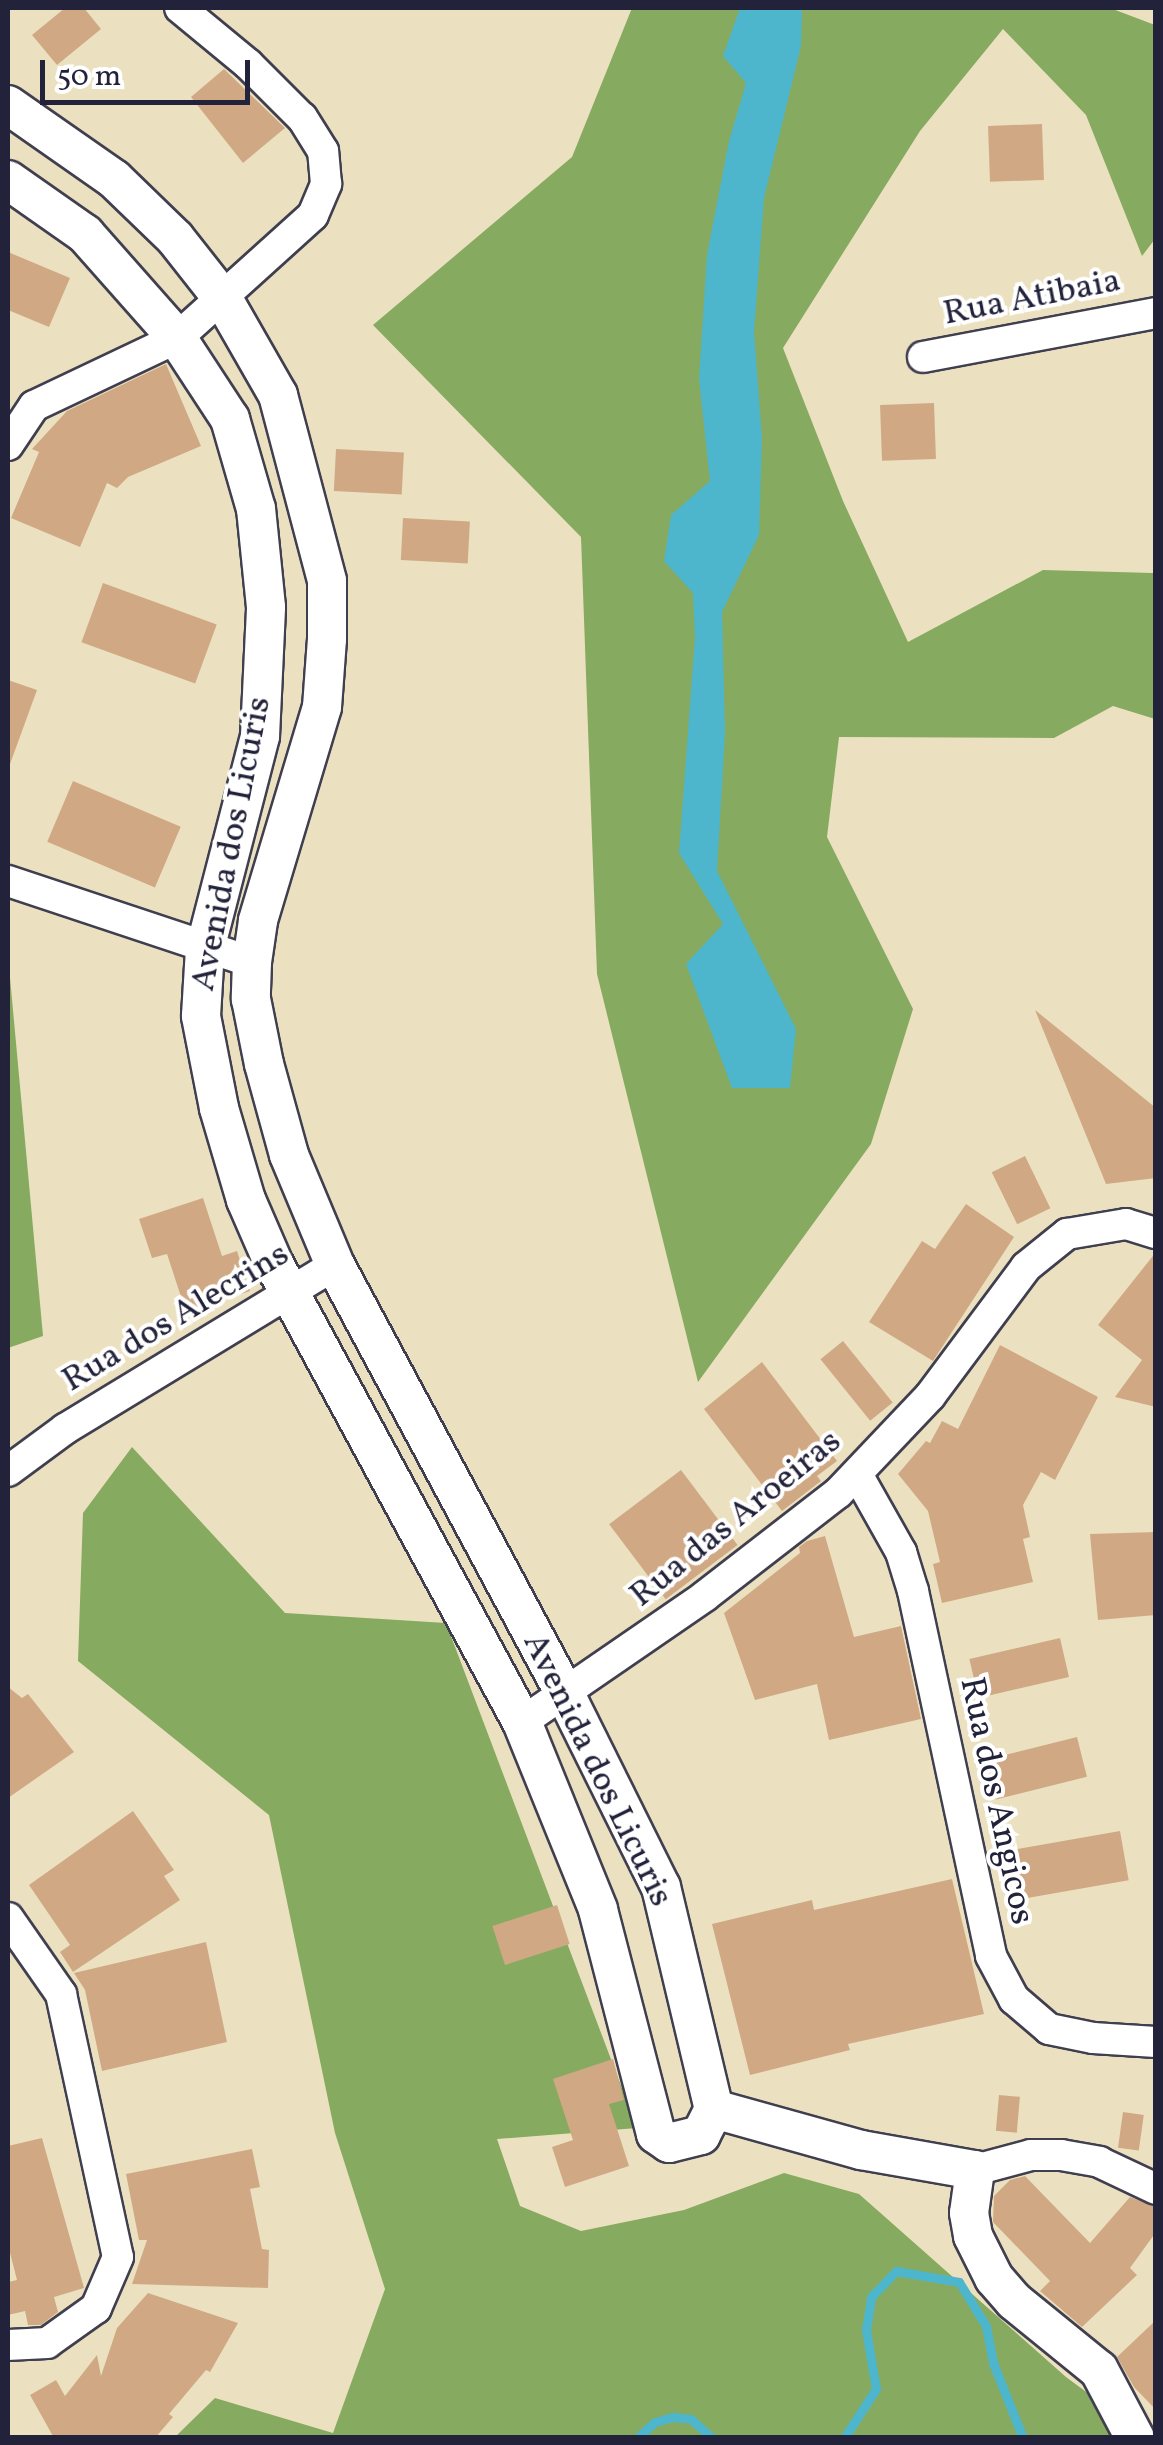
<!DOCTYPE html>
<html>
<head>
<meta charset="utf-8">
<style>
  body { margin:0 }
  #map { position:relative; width:1163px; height:2445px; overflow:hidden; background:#ebe1c0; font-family:Vollkorn,serif }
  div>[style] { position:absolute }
  .forest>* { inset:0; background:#86aa5f }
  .water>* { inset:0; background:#4eb6cc }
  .stream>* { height:9px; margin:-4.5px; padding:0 4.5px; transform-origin:4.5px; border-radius:4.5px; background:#4eb6cc }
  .building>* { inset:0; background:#d0a984; transform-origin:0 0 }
  .roads { filter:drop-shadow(2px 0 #403f4f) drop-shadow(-2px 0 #403f4f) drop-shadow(0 2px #403f4f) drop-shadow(0 -2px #403f4f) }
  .minor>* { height:30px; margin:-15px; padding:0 15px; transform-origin:15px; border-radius:15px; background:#fff }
  .tertiary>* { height:38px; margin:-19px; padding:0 19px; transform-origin:19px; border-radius:19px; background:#fff }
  span { translate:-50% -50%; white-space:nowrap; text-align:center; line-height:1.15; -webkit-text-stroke:8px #fff; paint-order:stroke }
  .street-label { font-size:35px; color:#22223b }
  .frame { position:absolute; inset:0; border:10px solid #22223b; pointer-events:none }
  .scale { position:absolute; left:40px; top:60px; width:210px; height:45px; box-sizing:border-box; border:5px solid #22223b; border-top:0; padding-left:12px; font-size:30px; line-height:35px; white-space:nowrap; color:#22223b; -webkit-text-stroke:8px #fff; paint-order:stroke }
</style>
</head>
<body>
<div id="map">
  <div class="forest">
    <i style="clip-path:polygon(632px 8px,1110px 8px,1155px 25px,1155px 239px,1142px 256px,1086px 115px,1003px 29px,920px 131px,783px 348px,843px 501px,908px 642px,1043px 570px,1153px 573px,1155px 719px,1113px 706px,1054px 738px,839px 737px,827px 837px,913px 1009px,871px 1144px,698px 1382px,597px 974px,581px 537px,373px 325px,572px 157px)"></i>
    <i style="clip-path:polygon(8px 956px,43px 1336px,8px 1348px)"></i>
    <i style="clip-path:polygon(132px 1447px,285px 1613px,446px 1623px,637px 2128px,497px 2139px,520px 2206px,581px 2231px,684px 2210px,784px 2173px,859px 2194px,1066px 2377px,1147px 2437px,175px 2437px,215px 2398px,333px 2433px,385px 2289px,335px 2133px,269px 1815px,78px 1661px,83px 1513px)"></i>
  </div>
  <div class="water">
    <i style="clip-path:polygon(740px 8px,802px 8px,801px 46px,764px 198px,754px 332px,762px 439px,759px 535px,722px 612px,725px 733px,717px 871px,796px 1029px,790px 1088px,732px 1088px,686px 964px,723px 924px,679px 853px,695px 637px,693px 593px,664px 561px,671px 515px,710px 481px,699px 379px,707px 255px,729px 141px,746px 83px,723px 56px)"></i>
  </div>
  <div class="stream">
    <i style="left:637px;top:2438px;width:24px;rotate:-42deg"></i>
    <i style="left:655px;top:2422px;width:19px;rotate:-16deg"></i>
    <i style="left:673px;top:2417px;width:18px;rotate:6deg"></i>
    <i style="left:691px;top:2419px;width:28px;rotate:42deg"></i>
    <i style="left:844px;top:2438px;width:59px;rotate:-56.9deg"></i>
    <i style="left:876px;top:2389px;width:60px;rotate:-99.6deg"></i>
    <i style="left:866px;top:2330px;width:33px;rotate:-81deg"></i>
    <i style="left:871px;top:2297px;width:36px;rotate:-46deg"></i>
    <i style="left:896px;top:2271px;width:64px;rotate:9.9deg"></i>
    <i style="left:959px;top:2282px;width:52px;rotate:58.5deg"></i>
    <i style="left:986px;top:2326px;width:38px;rotate:79deg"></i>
    <i style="left:993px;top:2363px;width:81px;rotate:68.2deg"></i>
  </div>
  <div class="building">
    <i style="clip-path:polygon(65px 8px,84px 8px,101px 29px,57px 65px,32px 35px)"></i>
    <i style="clip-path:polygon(224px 69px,285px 128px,243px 163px,191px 97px)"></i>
    <i style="left:1042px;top:124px;width:56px;height:54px;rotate:88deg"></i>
    <i style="clip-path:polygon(8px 252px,70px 278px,49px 327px,8px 310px)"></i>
    <i style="clip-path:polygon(166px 364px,201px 446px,128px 477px,117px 488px,107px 483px,80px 547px,11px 518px,39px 452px,32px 449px,67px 411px)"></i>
    <i style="left:934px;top:403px;width:56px;height:54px;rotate:88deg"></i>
    <i style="left:336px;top:449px;width:68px;height:42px;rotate:3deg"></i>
    <i style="left:403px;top:518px;width:67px;height:42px;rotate:3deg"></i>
    <i style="left:103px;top:583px;width:121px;height:63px;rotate:20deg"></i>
    <i style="clip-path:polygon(8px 680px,37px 690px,10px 764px,8px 763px)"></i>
    <i style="left:73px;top:781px;width:117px;height:66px;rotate:23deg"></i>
    <i style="clip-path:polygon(1035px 1010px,1156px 1108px,1156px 1178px,1106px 1184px)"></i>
    <i style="left:1025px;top:1156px;width:58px;height:37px;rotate:64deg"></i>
    <i style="clip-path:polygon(203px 1198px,222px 1256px,237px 1251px,250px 1291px,186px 1312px,167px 1254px,152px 1258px,139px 1219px)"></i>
    <i style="clip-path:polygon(966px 1204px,1014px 1237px,933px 1361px,869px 1322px,922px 1241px,935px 1249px)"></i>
    <i style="clip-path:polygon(1156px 1252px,1156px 1407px,1115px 1397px,1142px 1360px,1098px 1325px)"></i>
    <i style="left:843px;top:1341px;width:79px;height:29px;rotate:51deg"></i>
    <i style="clip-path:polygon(1000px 1345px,1098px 1397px,1055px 1480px,1041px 1472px,1023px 1505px,1030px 1537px,1023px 1539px,1033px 1582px,942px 1603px,933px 1564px,940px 1562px,928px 1511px,898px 1474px,926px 1441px,930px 1443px,942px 1421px,958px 1429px)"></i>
    <i style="clip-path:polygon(762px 1362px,837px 1461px,817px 1476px,821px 1481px,782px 1511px,704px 1409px)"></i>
    <i style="left:681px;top:1470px;width:94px;height:90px;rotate:53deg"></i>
    <i style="clip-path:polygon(1156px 1532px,1156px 1615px,1098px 1620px,1090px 1534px)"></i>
    <i style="clip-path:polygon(825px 1536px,854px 1637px,901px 1626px,921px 1719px,829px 1740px,817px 1684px,755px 1700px,724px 1613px,800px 1553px,799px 1547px,807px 1541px)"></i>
    <i style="left:1060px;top:1638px;width:40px;height:93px;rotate:77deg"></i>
    <i style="clip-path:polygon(8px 1687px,22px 1698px,28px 1694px,74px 1752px,8px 1798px)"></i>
    <i style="left:1077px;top:1737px;width:41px;height:94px;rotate:76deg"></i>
    <i style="clip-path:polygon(133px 1811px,174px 1870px,164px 1876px,180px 1900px,73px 1972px,60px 1952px,70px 1945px,29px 1885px)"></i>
    <i style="left:1120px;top:1831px;width:50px;height:115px;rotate:80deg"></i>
    <i style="clip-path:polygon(952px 1879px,984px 2014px,848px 2044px,850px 2050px,750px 2075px,712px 1924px,812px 1900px,814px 1910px)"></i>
    <i style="left:557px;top:1905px;width:41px;height:68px;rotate:72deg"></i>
    <i style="clip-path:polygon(206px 1942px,227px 2042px,102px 2071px,85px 1990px,74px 1973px)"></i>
    <i style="clip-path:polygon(613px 2059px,624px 2100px,609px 2104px,629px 2166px,565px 2187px,552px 2147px,573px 2140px,553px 2079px)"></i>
    <i style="left:999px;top:2095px;width:21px;height:36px;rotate:5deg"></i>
    <i style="left:1123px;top:2112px;width:21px;height:36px;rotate:8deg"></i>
    <i style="clip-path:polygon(42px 2138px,84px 2288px,54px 2297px,58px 2312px,41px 2325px,28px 2325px,25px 2311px,8px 2315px,8px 2282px,17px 2280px,8px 2245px,8px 2146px)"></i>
    <i style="clip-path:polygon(252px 2149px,260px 2187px,250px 2189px,262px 2249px,269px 2250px,268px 2288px,132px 2284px,147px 2240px,139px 2240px,126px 2174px)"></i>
    <i style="clip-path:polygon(1025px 2176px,1090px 2243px,1130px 2197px,1156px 2207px,1156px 2232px,1130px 2268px,1137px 2275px,1082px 2327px,1040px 2291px,1050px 2281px,993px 2222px,994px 2196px,1010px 2180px)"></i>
    <i style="clip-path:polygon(148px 2293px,238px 2323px,210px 2372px,206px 2370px,169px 2414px,173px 2417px,155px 2438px,54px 2438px,30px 2395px,56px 2380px,65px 2396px,97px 2355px,101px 2376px,117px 2328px)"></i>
    <i style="clip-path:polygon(1156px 2320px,1156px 2410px,1134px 2387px,1117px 2357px)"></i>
  </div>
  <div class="roads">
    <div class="minor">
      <i style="left:923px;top:357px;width:237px;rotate:-10.7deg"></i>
      <i style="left:8px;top:445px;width:47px;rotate:-56.3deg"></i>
      <i style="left:34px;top:406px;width:158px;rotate:-25.4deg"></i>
      <i style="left:177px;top:338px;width:183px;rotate:-42.1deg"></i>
      <i style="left:313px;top:215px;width:34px;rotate:-67deg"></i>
      <i style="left:326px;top:184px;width:33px;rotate:-95deg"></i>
      <i style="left:323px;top:151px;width:39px;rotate:-122deg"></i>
      <i style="left:302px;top:118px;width:76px;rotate:-135deg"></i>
      <i style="left:248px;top:64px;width:88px;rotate:-140.5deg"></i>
      <i style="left:8px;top:881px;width:257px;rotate:18.4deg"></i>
      <i style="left:8px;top:1471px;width:71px;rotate:-36.4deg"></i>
      <i style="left:65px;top:1429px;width:316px;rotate:-31.3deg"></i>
      <i style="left:857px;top:1474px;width:90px;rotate:60.6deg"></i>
      <i style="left:901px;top:1552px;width:41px;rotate:72.9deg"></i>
      <i style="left:913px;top:1591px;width:373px;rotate:77.9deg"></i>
      <i style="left:991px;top:1956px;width:49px;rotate:61.9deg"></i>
      <i style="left:1014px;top:1999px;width:46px;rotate:40.6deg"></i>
      <i style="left:1049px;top:2029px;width:45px;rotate:11.6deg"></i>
      <i style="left:1093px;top:2038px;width:63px;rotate:3.6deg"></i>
      <i style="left:522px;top:1722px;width:222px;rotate:-34.5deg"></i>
      <i style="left:705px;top:1596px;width:168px;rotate:-37.8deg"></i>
      <i style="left:838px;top:1493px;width:134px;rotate:-46.5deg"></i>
      <i style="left:930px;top:1396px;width:161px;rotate:-53.3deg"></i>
      <i style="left:1026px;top:1267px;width:53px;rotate:-38.8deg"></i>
      <i style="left:1067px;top:1234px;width:60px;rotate:-9.6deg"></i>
      <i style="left:1126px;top:1224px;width:31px;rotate:17deg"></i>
      <i style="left:8px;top:1918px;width:93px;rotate:55.1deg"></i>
      <i style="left:61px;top:1994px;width:269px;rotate:77.8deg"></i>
      <i style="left:118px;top:2257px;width:56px;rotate:113.3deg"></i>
      <i style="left:96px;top:2308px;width:60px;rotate:144.5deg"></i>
      <i style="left:47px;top:2343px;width:39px;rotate:177deg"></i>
      <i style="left:975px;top:2170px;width:58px;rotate:-15deg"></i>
      <i style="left:1031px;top:2155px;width:30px"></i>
      <i style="left:1061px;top:2155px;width:39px;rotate:10deg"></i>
      <i style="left:1099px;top:2162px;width:63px;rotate:25.3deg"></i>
    </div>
    <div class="tertiary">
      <i style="left:8px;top:105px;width:129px;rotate:34.9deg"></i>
      <i style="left:114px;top:179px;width:85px;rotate:44deg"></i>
      <i style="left:175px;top:238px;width:78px;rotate:51.8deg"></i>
      <i style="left:223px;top:299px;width:111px;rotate:60.2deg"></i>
      <i style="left:278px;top:395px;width:192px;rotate:75.2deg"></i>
      <i style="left:327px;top:581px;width:58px;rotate:90deg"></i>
      <i style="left:327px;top:639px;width:68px;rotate:94.2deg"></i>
      <i style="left:322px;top:707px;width:223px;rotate:106.7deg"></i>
      <i style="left:258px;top:921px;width:41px;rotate:98.3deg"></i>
      <i style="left:252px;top:962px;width:37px;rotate:92deg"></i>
      <i style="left:251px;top:999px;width:66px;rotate:78.7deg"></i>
      <i style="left:264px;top:1064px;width:94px;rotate:74.6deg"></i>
      <i style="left:289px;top:1155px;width:119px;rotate:67.3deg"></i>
      <i style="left:335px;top:1265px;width:489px;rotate:61.8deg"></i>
      <i style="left:566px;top:1696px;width:213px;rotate:63.6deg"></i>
      <i style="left:661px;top:1887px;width:228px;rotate:76.6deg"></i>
      <i style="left:714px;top:2109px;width:29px;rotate:117deg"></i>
      <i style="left:701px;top:2135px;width:33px;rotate:166deg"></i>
      <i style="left:669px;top:2143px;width:16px;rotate:-145deg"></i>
      <i style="left:656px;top:2134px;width:232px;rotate:-104.5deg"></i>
      <i style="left:598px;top:1909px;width:202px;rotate:-112.1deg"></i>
      <i style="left:522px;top:1722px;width:523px;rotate:-118.43deg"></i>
      <i style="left:273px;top:1262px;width:68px;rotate:-113.5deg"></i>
      <i style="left:246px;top:1200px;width:96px;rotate:-106.4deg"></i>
      <i style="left:219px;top:1108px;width:94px;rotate:-101.1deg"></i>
      <i style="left:201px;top:1016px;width:67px;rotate:-86.6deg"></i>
      <i style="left:205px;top:949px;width:220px;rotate:-75.5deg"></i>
      <i style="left:260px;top:736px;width:129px;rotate:-87.3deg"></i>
      <i style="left:266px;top:607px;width:99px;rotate:-95.8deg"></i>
      <i style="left:256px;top:509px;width:94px;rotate:-106.1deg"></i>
      <i style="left:230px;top:419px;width:97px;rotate:-123.2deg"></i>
      <i style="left:177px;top:338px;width:139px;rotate:-131.5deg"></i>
      <i style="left:85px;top:234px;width:94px;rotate:-145deg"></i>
      <i style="left:714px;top:2109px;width:153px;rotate:15.6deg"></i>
      <i style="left:861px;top:2150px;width:116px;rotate:10deg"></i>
      <i style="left:975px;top:2170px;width:43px;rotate:97.9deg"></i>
      <i style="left:969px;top:2213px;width:23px;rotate:80deg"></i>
      <i style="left:973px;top:2236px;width:47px;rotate:63.4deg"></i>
      <i style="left:994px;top:2278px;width:30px;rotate:49deg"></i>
      <i style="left:1014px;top:2301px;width:109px;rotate:39.1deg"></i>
      <i style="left:1099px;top:2370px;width:77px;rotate:62.1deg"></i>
    </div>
  </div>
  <div class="street-label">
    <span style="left:1032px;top:298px;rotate:-11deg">Rua Atibaia</span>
    <span style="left:232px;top:844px;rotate:-79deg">Avenida dos Licuris</span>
    <span style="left:176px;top:1318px;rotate:-31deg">Rua dos Alecrins</span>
    <span style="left:736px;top:1519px;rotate:-39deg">Rua das Aroeiras</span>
    <span style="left:597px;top:1770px;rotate:64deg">Avenida dos Licuris</span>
    <span style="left:996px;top:1801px;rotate:78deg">Rua dos Angicos</span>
  </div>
  <div class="frame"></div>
  <div class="scale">50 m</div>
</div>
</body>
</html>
